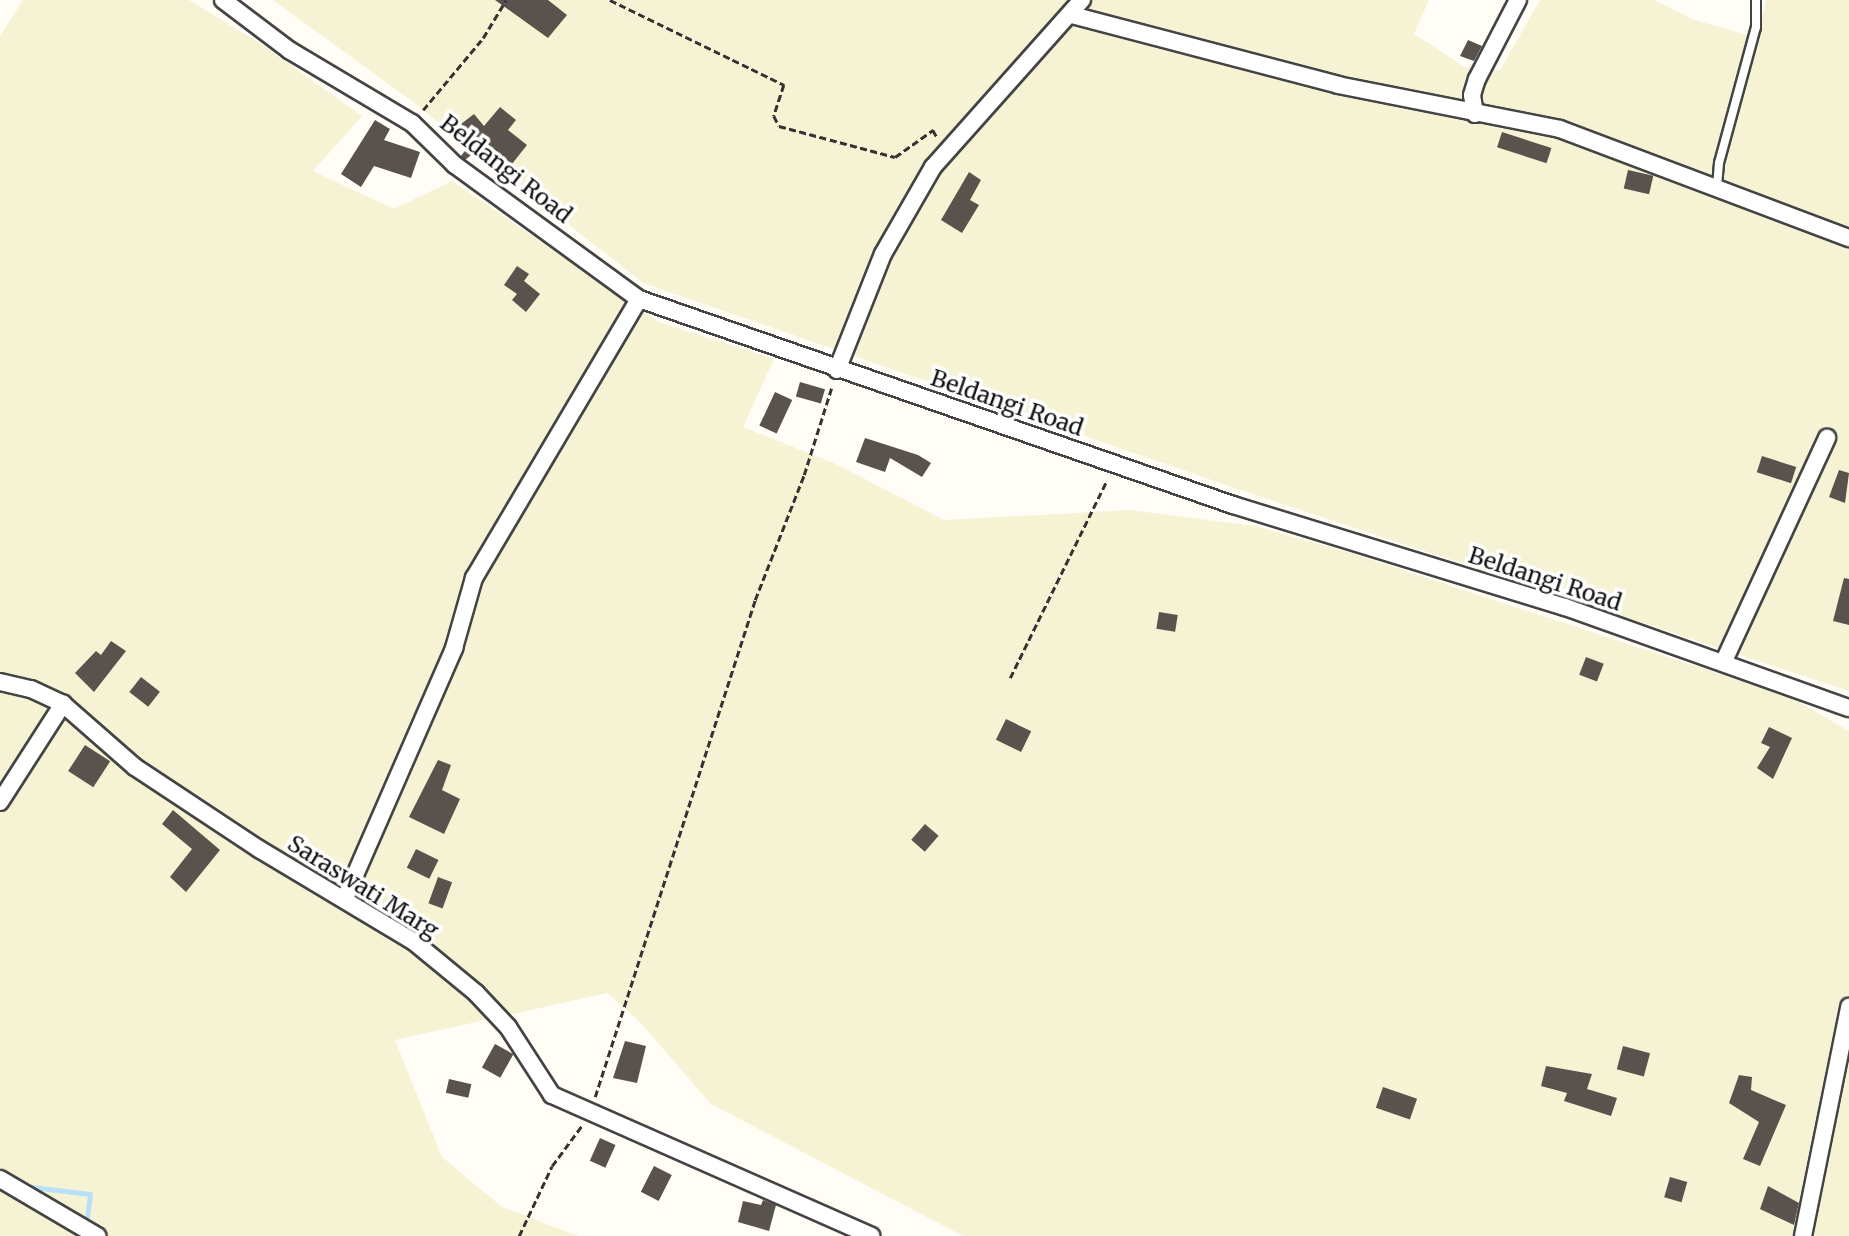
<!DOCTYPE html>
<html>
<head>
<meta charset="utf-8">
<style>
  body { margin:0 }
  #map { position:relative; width:1849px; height:1236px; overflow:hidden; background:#fffdf5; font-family:Merriweather,serif }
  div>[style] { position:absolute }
  .farmland>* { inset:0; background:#f6f3d4 }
  .stream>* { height:5px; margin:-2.5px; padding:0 2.5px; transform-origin:2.5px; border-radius:2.5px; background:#b9e0f7 }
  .building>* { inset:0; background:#5a524d; transform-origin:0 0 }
  .path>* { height:2.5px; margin-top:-1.25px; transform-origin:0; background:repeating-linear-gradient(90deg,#333 0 7px,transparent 0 10.5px) }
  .roads { filter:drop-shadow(2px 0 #444) drop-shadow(-2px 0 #444) drop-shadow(0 2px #444) drop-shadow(0 -2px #444) }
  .lane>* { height:8px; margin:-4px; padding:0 4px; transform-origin:4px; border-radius:4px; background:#fff }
  .street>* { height:16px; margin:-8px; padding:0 8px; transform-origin:8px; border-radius:8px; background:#fff }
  span { translate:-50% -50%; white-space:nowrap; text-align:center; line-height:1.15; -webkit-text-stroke:7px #fff; paint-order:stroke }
  .street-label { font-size:23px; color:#111 }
</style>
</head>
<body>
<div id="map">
  <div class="farmland">
    <i style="clip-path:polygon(23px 0,189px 0,258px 42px,362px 116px,313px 171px,394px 209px,452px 181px,659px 322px,774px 359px,743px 427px,836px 464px,944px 520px,1130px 510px,1255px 526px,1354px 554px,1790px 697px,1849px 731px,1849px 1236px,963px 1236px,711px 1104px,638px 1020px,607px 993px,395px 1040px,442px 1157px,502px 1207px,578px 1236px,0 1236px,0 36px)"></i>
    <i style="clip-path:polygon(273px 0,1429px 0,1414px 34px,1465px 67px,1500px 70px,1540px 0,1654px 0,1692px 19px,1757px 38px,1766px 0,1849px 0,1849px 691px,1249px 493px,643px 283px,409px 99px)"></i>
  </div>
  <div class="stream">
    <i style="left:24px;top:1186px;width:66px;rotate:6.9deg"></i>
    <i style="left:90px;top:1194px;width:32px;rotate:97deg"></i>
  </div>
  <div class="building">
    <i style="clip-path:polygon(495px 0,548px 0,567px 15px,548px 38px)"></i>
    <i style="clip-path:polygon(1468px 40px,1482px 46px,1474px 61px,1460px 56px)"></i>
    <i style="clip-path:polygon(500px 107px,516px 120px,508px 130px,527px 145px,512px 164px,486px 143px,465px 160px,461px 156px,474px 139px,461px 124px,474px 114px,484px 126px)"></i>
    <i style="clip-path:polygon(375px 120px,390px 129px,384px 140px,420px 152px,411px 178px,374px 166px,361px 187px,341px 174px)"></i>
    <i style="left:1502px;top:132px;width:52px;height:16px;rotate:18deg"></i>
    <i style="left:1628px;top:170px;width:26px;height:19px;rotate:13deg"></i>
    <i style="clip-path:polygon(969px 172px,981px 180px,970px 200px,979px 205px,962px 233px,941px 220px)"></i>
    <i style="clip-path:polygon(517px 266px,529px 274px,524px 281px,540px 294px,526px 312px,512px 300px,517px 294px,504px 285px)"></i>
    <i style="left:800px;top:382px;width:26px;height:15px;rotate:16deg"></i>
    <i style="left:775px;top:392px;width:19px;height:37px;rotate:25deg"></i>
    <i style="clip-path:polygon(865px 438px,918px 455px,931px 463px,922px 477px,890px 458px,885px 472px,856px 462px)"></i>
    <i style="left:1762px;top:456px;width:36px;height:17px;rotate:18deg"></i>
    <i style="clip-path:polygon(1839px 470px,1849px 473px,1845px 503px,1829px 497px)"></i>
    <i style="clip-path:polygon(1844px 578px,1849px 579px,1849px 625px,1833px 621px)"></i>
    <i style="left:1159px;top:612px;width:19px;height:17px;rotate:9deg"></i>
    <i style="clip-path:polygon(111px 641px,126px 651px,94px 692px,75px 673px,96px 651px,101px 655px)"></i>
    <i style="left:1586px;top:657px;width:19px;height:19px;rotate:21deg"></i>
    <i style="left:141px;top:677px;width:24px;height:19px;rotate:38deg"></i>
    <i style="left:1006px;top:719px;width:28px;height:23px;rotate:26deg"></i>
    <i style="clip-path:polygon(1769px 727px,1792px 738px,1773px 779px,1757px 768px,1770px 747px,1761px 743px)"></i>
    <i style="left:85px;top:745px;width:30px;height:31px;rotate:33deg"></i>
    <i style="clip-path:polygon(438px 760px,451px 765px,442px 790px,460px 799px,444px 834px,409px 817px)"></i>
    <i style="clip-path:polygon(173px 810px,220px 850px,186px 892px,170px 877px,192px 849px,162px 824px)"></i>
    <i style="left:925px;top:824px;width:18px;height:21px;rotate:41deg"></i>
    <i style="left:416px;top:849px;width:25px;height:21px;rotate:26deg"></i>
    <i style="left:438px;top:877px;width:15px;height:28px;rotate:20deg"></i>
    <i style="clip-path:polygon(625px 1041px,646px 1046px,637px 1083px,613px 1078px)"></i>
    <i style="left:495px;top:1044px;width:21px;height:27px;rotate:29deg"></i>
    <i style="left:1623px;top:1046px;width:28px;height:24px;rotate:15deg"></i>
    <i style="clip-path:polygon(1546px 1066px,1592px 1074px,1587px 1089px,1617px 1098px,1611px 1116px,1564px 1101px,1567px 1093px,1541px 1086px)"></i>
    <i style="clip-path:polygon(1739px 1075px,1752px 1077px,1751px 1090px,1786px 1105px,1760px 1166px,1743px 1159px,1759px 1122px,1729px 1103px)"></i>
    <i style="left:449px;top:1079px;width:23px;height:14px;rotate:13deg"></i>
    <i style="left:1383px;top:1087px;width:36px;height:22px;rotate:19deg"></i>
    <i style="left:600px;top:1138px;width:17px;height:25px;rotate:24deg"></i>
    <i style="left:654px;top:1166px;width:20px;height:29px;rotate:27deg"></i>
    <i style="left:1670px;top:1177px;width:18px;height:21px;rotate:16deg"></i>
    <i style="clip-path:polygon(1768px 1186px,1799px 1203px,1794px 1225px,1760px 1209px)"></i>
    <i style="clip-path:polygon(763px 1200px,776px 1205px,769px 1231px,738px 1222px,743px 1201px,761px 1205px)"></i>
  </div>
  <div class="path">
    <i style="left:610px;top:0;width:194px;rotate:26deg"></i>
    <i style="left:784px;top:85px;width:33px;rotate:108deg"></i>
    <i style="left:774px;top:116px;width:11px;rotate:63deg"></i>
    <i style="left:779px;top:126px;width:120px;rotate:15deg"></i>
    <i style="left:895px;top:157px;width:47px;rotate:-35.4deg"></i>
    <i style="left:933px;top:130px;width:10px;rotate:61deg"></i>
    <i style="left:423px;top:110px;width:94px;rotate:-50.2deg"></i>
    <i style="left:483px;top:38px;width:44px;rotate:-58.8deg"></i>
    <i style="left:1010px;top:678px;width:220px;rotate:-63.9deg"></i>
    <i style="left:595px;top:1097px;width:522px;rotate:-72.15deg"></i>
    <i style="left:755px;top:600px;width:134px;rotate:-68.6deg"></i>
    <i style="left:804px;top:475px;width:93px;rotate:-72.5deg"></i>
    <i style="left:519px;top:1236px;width:77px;rotate:-64.8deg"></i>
    <i style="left:552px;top:1166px;width:52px;rotate:-53.6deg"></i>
  </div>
  <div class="roads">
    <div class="lane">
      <i style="left:1717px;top:186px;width:23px;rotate:-85deg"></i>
      <i style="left:1719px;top:163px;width:141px;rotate:-74.8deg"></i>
      <i style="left:1756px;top:27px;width:27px;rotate:-90deg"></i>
    </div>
    <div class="street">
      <i style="left:223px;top:0;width:83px;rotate:37.1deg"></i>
      <i style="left:289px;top:50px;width:143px;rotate:30.7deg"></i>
      <i style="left:412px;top:123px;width:60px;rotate:44.3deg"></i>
      <i style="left:455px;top:165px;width:228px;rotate:36.1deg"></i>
      <i style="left:639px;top:299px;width:629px;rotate:19.13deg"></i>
      <i style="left:1233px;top:505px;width:347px;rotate:17.1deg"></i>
      <i style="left:1565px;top:607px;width:301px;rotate:19.6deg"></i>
      <i style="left:1072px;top:15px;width:275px;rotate:14.7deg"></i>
      <i style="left:1338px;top:85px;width:226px;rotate:11.2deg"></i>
      <i style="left:1560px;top:129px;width:309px;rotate:20.7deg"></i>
      <i style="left:1475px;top:114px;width:19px;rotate:-99deg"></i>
      <i style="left:1472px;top:95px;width:17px;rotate:-73deg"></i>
      <i style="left:1477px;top:79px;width:89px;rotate:-62.6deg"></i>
      <i style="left:837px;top:370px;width:125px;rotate:-68.4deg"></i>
      <i style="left:883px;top:254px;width:100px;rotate:-60.1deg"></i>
      <i style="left:933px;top:167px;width:224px;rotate:-48.3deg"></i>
      <i style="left:1724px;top:661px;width:246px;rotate:-65.2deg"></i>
      <i style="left:0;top:682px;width:32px;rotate:13deg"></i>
      <i style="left:31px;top:689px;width:35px;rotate:25deg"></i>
      <i style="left:63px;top:704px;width:96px;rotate:41.2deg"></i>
      <i style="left:135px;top:767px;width:149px;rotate:33.5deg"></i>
      <i style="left:259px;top:849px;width:179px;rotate:30.9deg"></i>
      <i style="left:413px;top:941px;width:82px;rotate:39.5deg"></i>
      <i style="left:476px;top:993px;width:47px;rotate:46.7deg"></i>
      <i style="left:508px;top:1027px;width:81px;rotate:57.1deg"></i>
      <i style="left:552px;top:1095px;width:349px;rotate:23.8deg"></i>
      <i style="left:0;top:802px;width:117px;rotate:-57.3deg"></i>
      <i style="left:345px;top:898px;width:273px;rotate:-66.4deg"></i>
      <i style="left:454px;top:648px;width:73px;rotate:-74.1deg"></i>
      <i style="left:474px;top:578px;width:324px;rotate:-59.4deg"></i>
      <i style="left:0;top:1179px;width:113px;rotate:30.4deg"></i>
      <i style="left:1803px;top:1236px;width:234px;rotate:-78.6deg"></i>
    </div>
  </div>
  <div class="street-label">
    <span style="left:506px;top:169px;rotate:38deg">Beldangi Road</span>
    <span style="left:1007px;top:403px;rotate:19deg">Beldangi Road</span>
    <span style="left:1545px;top:579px;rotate:18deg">Beldangi Road</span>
    <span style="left:363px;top:887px;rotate:32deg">Saraswati Marg</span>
  </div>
</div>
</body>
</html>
